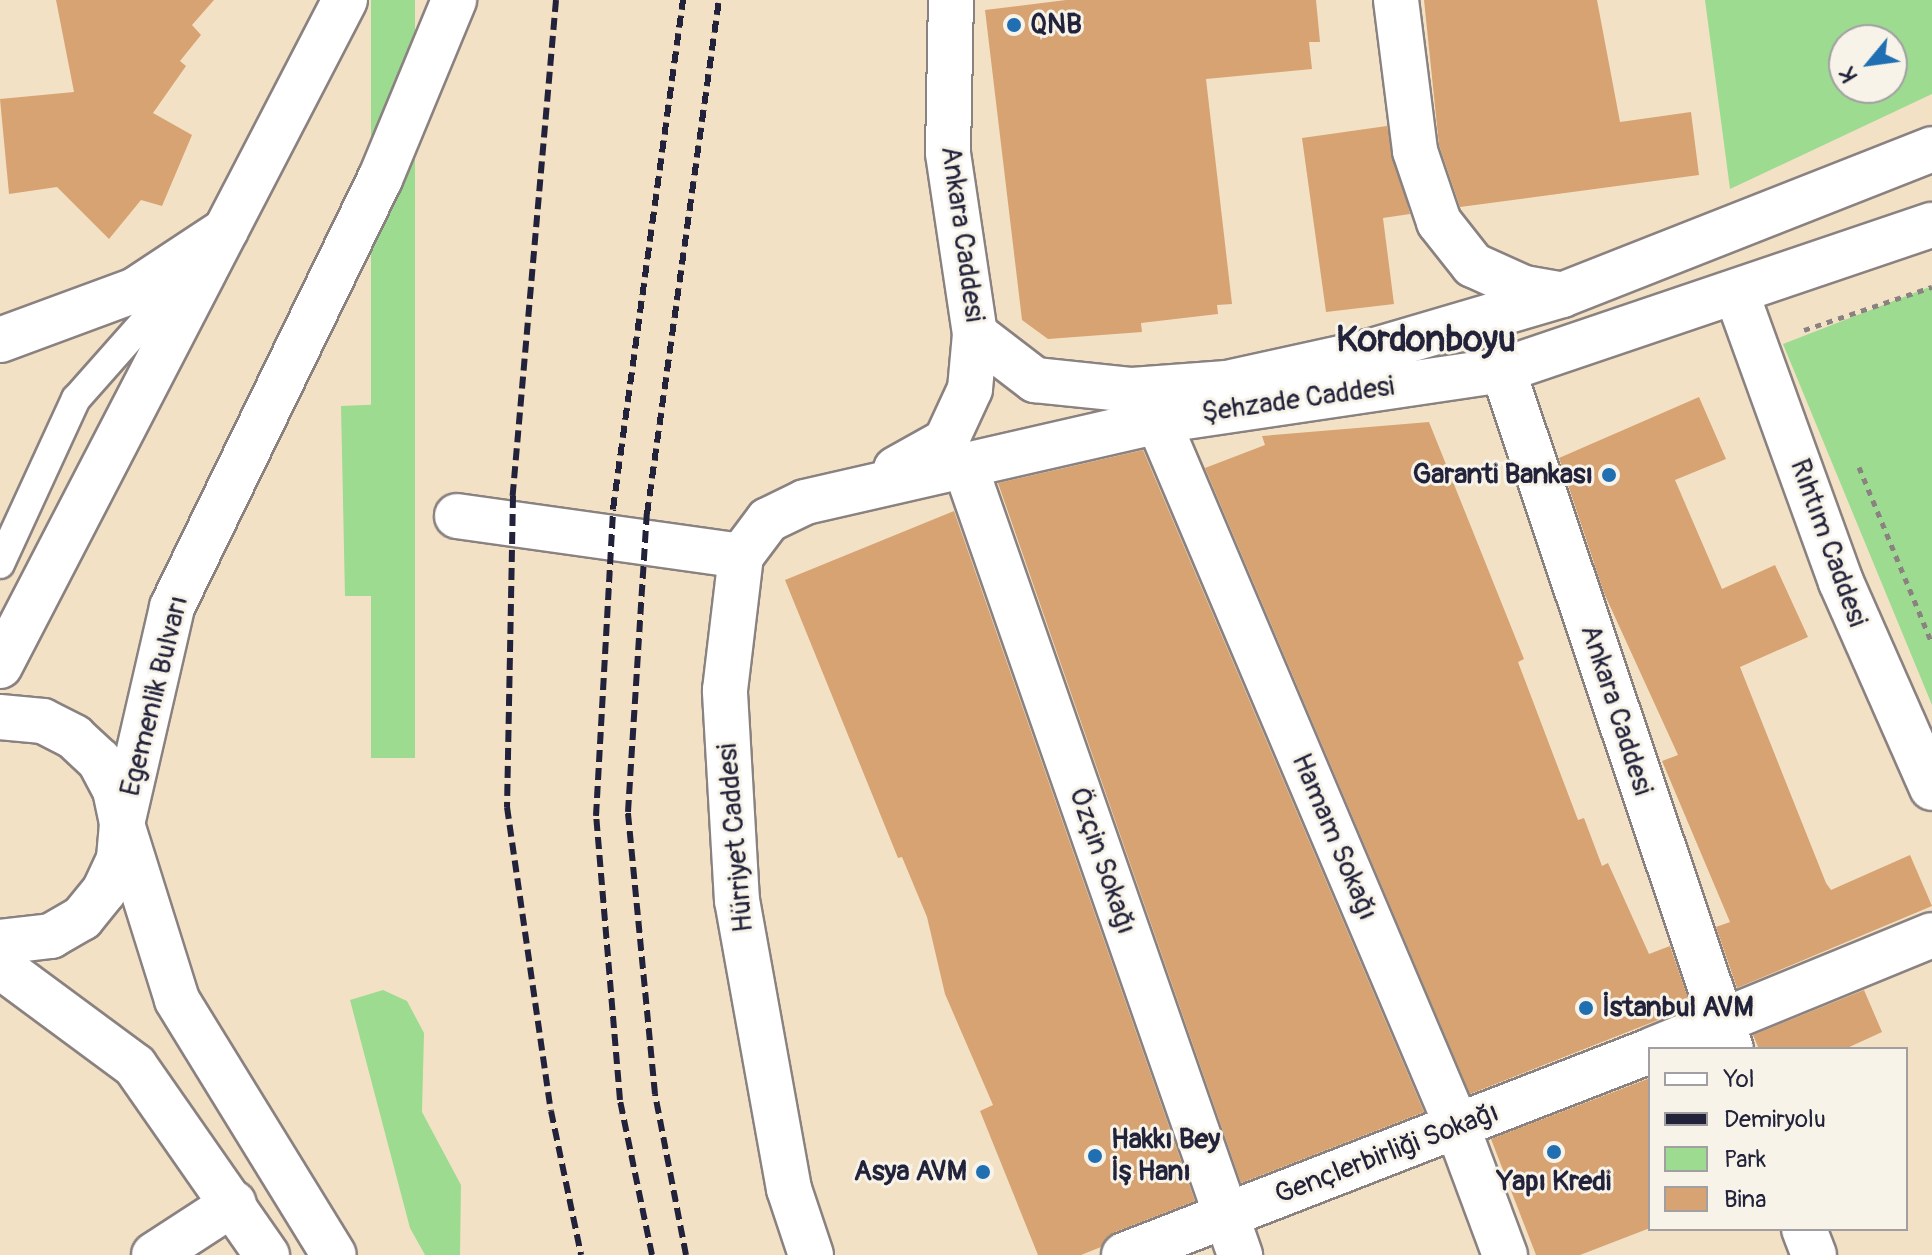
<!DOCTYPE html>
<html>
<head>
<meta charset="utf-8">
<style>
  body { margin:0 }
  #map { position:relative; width:1932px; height:1255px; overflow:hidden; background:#f3e1c6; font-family:Pangolin,sans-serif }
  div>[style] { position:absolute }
  .green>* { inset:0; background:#9ddb90; transform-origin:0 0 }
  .building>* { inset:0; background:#d7a372 }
  .path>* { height:5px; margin-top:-2.5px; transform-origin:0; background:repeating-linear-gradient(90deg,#8a8280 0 6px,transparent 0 12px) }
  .roads { filter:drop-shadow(2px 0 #8a8280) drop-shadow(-2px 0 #8a8280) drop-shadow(0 2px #8a8280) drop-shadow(0 -2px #8a8280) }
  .lane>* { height:28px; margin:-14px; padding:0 14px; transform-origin:14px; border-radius:14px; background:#fff }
  .street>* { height:44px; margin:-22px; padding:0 22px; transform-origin:22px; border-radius:22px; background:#fff }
  .secondary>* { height:44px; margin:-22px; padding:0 22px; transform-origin:22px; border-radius:22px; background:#fff }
  .primary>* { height:44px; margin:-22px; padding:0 22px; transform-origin:22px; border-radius:22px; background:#fff }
  .rail>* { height:6px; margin-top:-3px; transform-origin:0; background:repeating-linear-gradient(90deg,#22223b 0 12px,transparent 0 18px) }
  .dots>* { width:22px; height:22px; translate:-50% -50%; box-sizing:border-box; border:4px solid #f7f3e8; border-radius:50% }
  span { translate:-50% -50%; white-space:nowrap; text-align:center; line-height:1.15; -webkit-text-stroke:6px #f7f3e8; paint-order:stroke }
  .poi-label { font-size:28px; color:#22223b; font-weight:700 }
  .left { translate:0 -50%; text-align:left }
  .right { translate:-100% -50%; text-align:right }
  .street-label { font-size:28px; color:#22223b }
  .district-label { font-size:36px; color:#22223b; font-weight:700 }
  .legend { position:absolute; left:1648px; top:1047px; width:260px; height:184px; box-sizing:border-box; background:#f7f3e8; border:2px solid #a29fa3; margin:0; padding:10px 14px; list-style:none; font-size:24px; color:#22223b }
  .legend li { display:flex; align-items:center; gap:16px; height:40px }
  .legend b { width:40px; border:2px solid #a29fa3 }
  .north { position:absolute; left:1828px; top:24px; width:80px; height:80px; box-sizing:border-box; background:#f7f3e8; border:2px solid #a29fa3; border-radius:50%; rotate:241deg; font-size:22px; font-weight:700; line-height:32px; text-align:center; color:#22223b }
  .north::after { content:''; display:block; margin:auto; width:28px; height:36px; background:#1f6fb2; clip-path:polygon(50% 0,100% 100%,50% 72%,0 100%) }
</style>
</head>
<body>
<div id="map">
  <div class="green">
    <i style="left:371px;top:0;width:44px;height:758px"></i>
    <i style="clip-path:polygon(evenodd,1705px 0,1932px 0,1932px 94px,1730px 189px,1705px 0,1892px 40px,1892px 88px,1844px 88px,1844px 40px,1892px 40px)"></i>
    <i style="clip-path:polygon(1932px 286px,1932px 705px,1783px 344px)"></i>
    <i style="clip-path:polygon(413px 403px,391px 596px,345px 596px,341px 406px)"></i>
    <i style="clip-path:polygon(383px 990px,407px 1001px,424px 1033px,422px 1112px,461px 1185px,460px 1255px,425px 1255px,410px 1228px,350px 1000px)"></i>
  </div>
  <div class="building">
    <i style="clip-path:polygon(56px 0,214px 0,192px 25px,201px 35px,180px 61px,186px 66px,153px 113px,192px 135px,162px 206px,141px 200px,109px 239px,57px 187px,9px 194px,0 99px,74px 92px)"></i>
    <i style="clip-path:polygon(1066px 0,1316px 0,1320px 42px,1309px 42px,1312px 69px,1206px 79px,1232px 304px,1217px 305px,1218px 314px,1141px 323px,1142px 332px,1048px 339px,1022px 320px,985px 10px)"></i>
    <i style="clip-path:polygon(1424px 0,1597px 0,1620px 122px,1691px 112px,1699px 175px,1460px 207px,1439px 145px)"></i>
    <i style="clip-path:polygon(1387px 126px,1410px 214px,1383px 218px,1394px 304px,1326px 312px,1302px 138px)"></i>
    <i style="clip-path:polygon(1699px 397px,1726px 459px,1675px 480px,1722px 589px,1775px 565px,1808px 637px,1740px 667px,1826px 883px,1831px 890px,1910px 855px,1932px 906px,1737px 988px,1716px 927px,1730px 922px,1662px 761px,1678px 755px,1604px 593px,1559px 458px)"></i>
    <i style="clip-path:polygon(1429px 422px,1524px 659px,1518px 662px,1578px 820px,1584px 818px,1602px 866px,1608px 863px,1649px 954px,1670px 946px,1691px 1007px,1470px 1094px,1205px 468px,1265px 445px,1262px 436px)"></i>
    <i style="clip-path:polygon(1143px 450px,1424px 1112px,1241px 1183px,998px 483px)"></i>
    <i style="clip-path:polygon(954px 511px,1195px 1201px,1115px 1232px,1101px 1247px,1081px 1255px,1038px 1255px,980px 1111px,993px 1105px,945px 994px,927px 917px,902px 857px,898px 858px,785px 580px)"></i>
    <i style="clip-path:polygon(1864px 990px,1882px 1032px,1845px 1049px,1759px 1049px,1753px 1035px)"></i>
    <i style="clip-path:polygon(1650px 1078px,1650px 1228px,1580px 1255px,1536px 1255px,1491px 1139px)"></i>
  </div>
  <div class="path">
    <i style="left:1804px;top:330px;width:135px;rotate:-18.6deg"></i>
    <i style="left:1859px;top:467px;width:191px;rotate:67.5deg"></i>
  </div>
  <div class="roads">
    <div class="lane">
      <i style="left:0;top:564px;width:182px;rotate:-65.3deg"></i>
      <i style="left:76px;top:399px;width:174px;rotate:-48.5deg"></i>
    </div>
    <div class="street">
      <i style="left:1736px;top:292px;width:308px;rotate:70.1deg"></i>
      <i style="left:1841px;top:582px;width:225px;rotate:66.2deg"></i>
      <i style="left:0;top:340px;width:144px;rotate:-20.3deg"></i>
      <i style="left:135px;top:290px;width:109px;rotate:-33.4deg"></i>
      <i style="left:1503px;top:370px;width:716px;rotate:71.44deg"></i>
      <i style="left:1158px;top:421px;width:766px;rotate:67.02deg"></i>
      <i style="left:1457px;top:1126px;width:138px;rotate:69.6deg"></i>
      <i style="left:965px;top:466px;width:836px;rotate:70.78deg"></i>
      <i style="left:457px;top:516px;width:287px;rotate:8deg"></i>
      <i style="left:1654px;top:1049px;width:300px;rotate:-22.3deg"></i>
      <i style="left:1804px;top:1229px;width:28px;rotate:69deg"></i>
      <i style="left:154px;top:1255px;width:95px;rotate:-33deg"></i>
      <i style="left:1124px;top:1255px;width:564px;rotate:-21.2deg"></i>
    </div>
    <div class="secondary">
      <i style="left:1396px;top:0;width:152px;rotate:82.8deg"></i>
      <i style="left:1415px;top:151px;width:75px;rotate:71.3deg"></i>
      <i style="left:1439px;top:222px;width:55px;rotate:51.7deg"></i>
      <i style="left:1473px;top:265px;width:56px;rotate:24.3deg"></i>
      <i style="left:1524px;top:288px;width:39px;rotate:10deg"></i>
      <i style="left:975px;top:334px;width:76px;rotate:37.5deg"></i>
      <i style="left:1035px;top:380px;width:98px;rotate:5.9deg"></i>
      <i style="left:1132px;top:390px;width:95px;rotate:-4.2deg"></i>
      <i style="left:1227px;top:383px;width:148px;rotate:-12.4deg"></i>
      <i style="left:1372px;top:351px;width:198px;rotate:-16.4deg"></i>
      <i style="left:1562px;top:295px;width:398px;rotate:-21.5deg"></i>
      <i style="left:896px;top:469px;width:57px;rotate:-29.2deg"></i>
      <i style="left:946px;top:441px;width:57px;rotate:-65.2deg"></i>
      <i style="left:970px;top:389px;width:55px;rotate:-84.8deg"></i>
      <i style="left:975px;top:334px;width:183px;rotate:-98.5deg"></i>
      <i style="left:948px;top:153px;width:153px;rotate:-88.9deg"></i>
      <i style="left:0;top:666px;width:750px;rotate:-62.62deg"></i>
      <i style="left:122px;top:824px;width:223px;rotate:-77deg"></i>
      <i style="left:172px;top:607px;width:476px;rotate:-64.1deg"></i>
      <i style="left:380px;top:179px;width:194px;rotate:-67.5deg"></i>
      <i style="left:811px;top:1255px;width:70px;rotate:-108.4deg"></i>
      <i style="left:789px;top:1189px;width:293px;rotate:-100.2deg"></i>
      <i style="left:737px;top:901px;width:211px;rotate:-93.3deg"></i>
      <i style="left:725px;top:690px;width:135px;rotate:-83.2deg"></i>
      <i style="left:741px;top:556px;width:45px;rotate:-53.1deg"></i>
      <i style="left:768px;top:520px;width:41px;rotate:-25.9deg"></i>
      <i style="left:805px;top:502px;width:362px;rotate:-12.9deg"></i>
      <i style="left:1158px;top:421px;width:349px;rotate:-8.4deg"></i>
      <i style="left:1503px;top:370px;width:453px;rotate:-18.7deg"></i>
    </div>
    <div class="primary">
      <i style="left:0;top:717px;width:43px;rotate:5.3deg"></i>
      <i style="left:43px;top:721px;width:35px;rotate:27deg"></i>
      <i style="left:74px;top:737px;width:34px;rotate:43deg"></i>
      <i style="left:99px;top:760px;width:34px;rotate:62deg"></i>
      <i style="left:115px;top:790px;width:35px;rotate:78deg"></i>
      <i style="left:122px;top:824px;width:35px;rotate:95deg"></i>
      <i style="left:119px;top:859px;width:35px;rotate:115deg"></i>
      <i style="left:104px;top:891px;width:35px;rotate:129deg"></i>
      <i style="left:82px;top:918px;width:36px;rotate:150deg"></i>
      <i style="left:51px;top:936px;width:51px;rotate:173.3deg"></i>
      <i style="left:122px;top:824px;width:184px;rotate:72.6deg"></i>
      <i style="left:177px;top:1000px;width:299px;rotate:58.4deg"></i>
      <i style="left:0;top:966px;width:168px;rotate:36.5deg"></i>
      <i style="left:135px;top:1066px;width:231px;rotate:55.1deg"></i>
    </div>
  </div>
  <div class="rail">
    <i style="left:556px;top:0;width:498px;rotate:95deg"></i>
    <i style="left:513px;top:496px;width:311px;rotate:91.1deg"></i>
    <i style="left:507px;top:807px;width:307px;rotate:81.8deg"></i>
    <i style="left:551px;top:1111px;width:147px;rotate:78.2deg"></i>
    <i style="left:652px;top:1255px;width:158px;rotate:-101.7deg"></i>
    <i style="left:620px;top:1100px;width:285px;rotate:-94.8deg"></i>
    <i style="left:596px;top:816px;width:307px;rotate:-86.8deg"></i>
    <i style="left:613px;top:509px;width:514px;rotate:-82.17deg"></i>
    <i style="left:686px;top:1255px;width:164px;rotate:-100.9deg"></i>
    <i style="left:655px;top:1094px;width:283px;rotate:-95.5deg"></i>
    <i style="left:628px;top:812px;width:299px;rotate:-86.4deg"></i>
    <i style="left:647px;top:514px;width:519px;rotate:-82.03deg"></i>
  </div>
  <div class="dots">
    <i style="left:1014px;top:25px;background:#1f6fb2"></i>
    <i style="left:1609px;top:475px;background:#1f6fb2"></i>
    <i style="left:1586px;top:1008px;background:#1f6fb2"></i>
    <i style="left:1554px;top:1152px;background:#1f6fb2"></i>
    <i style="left:1095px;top:1156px;background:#1f6fb2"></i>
    <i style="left:983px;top:1172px;background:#1f6fb2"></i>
  </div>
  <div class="poi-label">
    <span class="left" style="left:1030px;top:25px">QNB</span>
    <span class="right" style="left:1593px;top:475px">Garanti Bankası</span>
    <span class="left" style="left:1602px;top:1008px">İstanbul AVM</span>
    <span class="left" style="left:1111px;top:1156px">Hakkı Bey<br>İş Hanı</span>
    <span class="right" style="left:967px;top:1172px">Asya AVM</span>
    <span style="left:1554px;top:1182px">Yapı Kredi</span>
  </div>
  <div class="street-label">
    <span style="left:962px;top:234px;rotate:82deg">Ankara Caddesi</span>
    <span style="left:1298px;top:400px;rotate:-8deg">Şehzade Caddesi</span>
    <span style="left:1828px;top:543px;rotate:70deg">Rıhtım Caddesi</span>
    <span style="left:155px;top:696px;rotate:-76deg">Egemenlik Bulvarı</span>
    <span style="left:1616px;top:710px;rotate:72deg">Ankara Caddesi</span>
    <span style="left:1334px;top:837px;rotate:67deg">Hamam Sokağı</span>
    <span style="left:736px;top:838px;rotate:-95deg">Hürriyet Caddesi</span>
    <span style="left:1102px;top:861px;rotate:71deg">Özçin Sokağı</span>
    <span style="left:1387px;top:1154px;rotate:-21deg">Gençlerbirliği Sokağı</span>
  </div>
  <div class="district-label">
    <span style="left:1426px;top:340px">Kordonboyu</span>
  </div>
  <ul class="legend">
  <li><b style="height:10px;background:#fff"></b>Yol</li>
  <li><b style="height:10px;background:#22223b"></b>Demiryolu</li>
  <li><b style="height:22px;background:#9ddb90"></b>Park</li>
  <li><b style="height:22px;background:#d7a372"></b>Bina</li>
  </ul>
  <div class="north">K</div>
</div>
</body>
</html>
